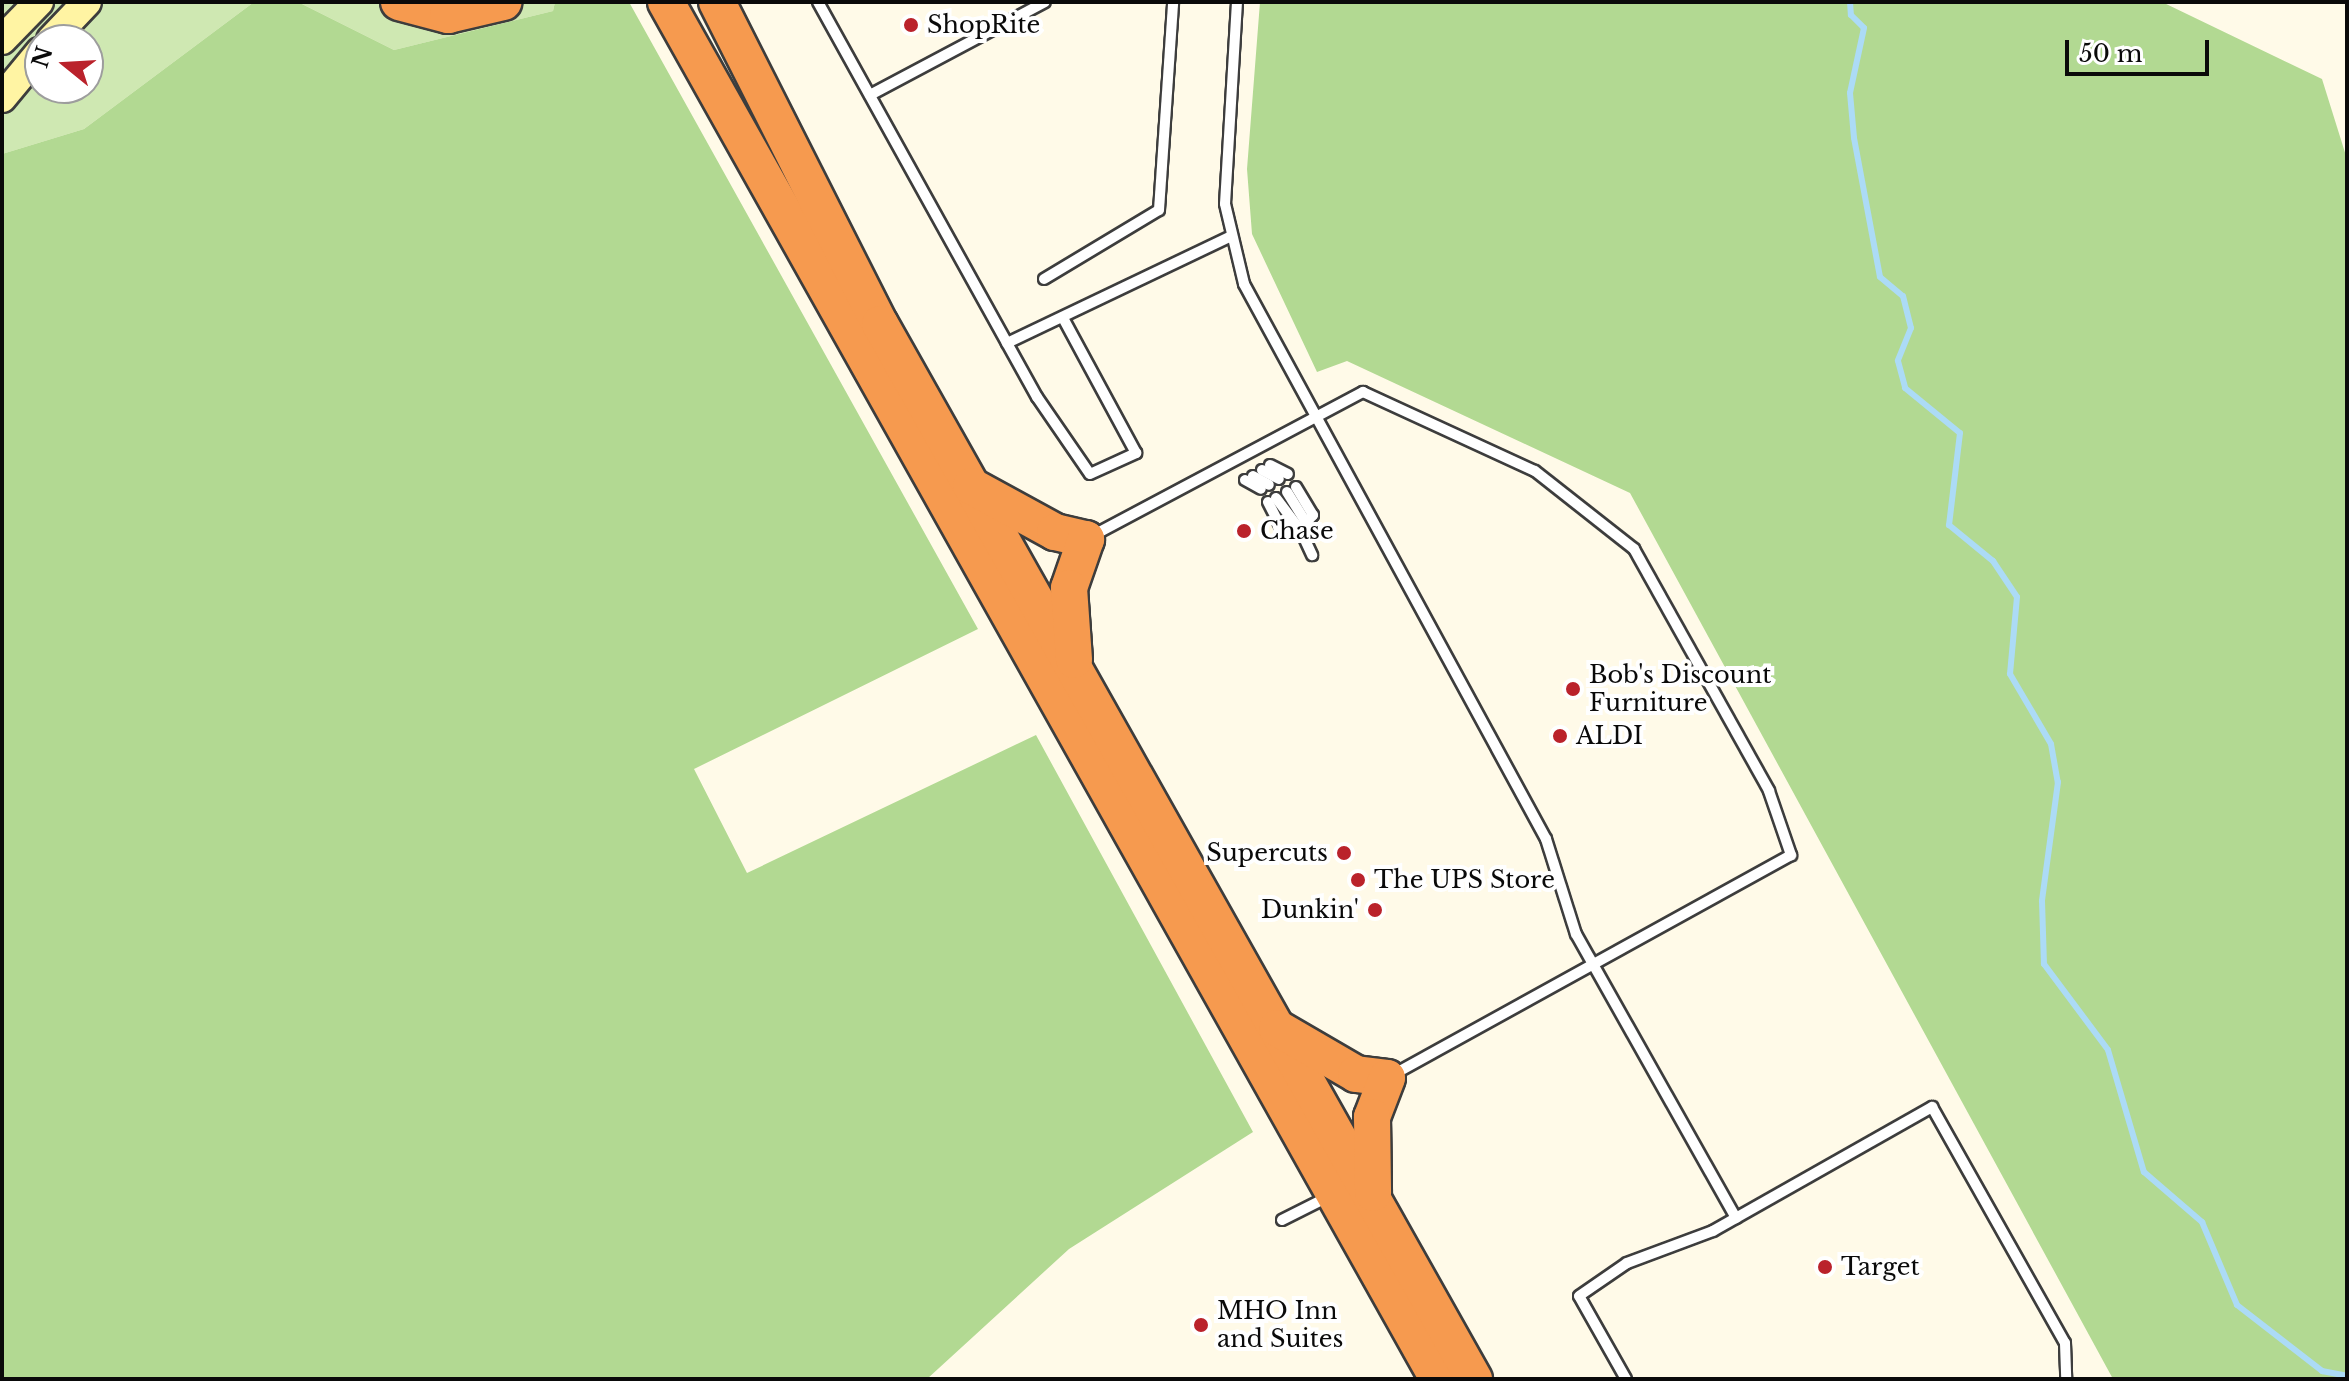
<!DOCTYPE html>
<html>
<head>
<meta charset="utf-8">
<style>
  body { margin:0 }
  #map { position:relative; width:2349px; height:1381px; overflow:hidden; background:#fffae8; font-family:"Libre Baskerville",serif }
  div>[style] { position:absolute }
  .green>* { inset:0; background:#cfe8b2 }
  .forest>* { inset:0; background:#b2d992 }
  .stream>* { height:6px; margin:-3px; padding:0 3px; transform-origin:3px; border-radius:3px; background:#acdbf6 }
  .roads { filter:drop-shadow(2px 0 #3d3d3d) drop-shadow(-2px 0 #3d3d3d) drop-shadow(0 2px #3d3d3d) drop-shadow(0 -2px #3d3d3d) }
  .lane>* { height:10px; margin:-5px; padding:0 5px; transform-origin:5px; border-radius:5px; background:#fff }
  .secondary>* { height:28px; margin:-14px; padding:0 14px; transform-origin:14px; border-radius:14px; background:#fff4a3 }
  .highway>* { height:36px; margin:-18px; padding:0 18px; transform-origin:18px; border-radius:18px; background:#f69a4f }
  .dots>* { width:22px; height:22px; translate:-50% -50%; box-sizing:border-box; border:4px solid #fff; border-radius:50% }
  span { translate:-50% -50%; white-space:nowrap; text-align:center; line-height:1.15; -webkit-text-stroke:8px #fff; paint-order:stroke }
  .poi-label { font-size:24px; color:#0a0a0a }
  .left { translate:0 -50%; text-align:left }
  .right { translate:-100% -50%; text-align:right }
  .frame { position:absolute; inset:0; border:4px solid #0a0a0a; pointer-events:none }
  .north { position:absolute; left:24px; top:24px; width:80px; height:80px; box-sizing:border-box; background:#fff; border:2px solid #9d9d9d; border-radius:50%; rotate:288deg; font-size:22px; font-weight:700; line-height:32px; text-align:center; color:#0a0a0a }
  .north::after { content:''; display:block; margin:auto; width:28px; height:36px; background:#ba222b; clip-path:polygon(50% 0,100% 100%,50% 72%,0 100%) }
  .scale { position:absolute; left:2065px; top:40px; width:144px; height:36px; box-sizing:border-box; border:4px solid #0a0a0a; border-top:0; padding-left:10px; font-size:24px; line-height:28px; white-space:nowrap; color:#0a0a0a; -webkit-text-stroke:6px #fff; paint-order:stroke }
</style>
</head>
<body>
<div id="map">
  <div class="green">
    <i style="clip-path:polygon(evenodd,2px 2px,254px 2px,84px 129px,2px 154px,2px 2px,40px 40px,88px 40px,88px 88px,40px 88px,40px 40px)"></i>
    <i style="clip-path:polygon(298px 2px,555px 2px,553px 11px,394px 50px)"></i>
  </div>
  <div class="forest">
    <i style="clip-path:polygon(254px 2px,298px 2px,394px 50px,553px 11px,555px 2px,629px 2px,978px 629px,694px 769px,747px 873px,1036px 735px,1253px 1132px,1069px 1249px,927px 1379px,2px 1379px,2px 154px,84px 129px)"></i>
    <i style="clip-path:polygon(1260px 2px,2162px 2px,2322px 79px,2347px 159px,2347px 1379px,2113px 1379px,1630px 493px,1347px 361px,1317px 372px,1252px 234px,1247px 169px)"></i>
  </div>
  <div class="stream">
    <i style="left:1850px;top:2px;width:13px;rotate:86deg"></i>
    <i style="left:1851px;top:15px;width:18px;rotate:45deg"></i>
    <i style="left:1864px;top:28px;width:66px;rotate:102.2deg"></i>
    <i style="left:1850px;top:93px;width:45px;rotate:84.9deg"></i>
    <i style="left:1854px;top:138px;width:141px;rotate:79.4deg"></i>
    <i style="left:1880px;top:277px;width:30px;rotate:40deg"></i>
    <i style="left:1903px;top:296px;width:33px;rotate:76deg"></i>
    <i style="left:1911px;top:328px;width:35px;rotate:112deg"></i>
    <i style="left:1898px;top:361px;width:28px;rotate:75deg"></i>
    <i style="left:1905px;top:388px;width:71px;rotate:39.3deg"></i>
    <i style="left:1960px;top:433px;width:93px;rotate:96.8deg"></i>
    <i style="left:1949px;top:525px;width:57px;rotate:39.3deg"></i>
    <i style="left:1993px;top:561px;width:43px;rotate:56.3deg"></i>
    <i style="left:2017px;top:597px;width:77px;rotate:95.2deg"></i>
    <i style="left:2010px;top:674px;width:81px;rotate:59.6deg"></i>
    <i style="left:2051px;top:744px;width:39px;rotate:80deg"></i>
    <i style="left:2058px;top:782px;width:120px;rotate:97.7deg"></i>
    <i style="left:2042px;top:901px;width:63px;rotate:88.2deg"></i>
    <i style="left:2044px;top:964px;width:107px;rotate:53.3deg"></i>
    <i style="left:2108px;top:1050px;width:127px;rotate:73.6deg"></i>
    <i style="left:2144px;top:1172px;width:77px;rotate:40.8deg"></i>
    <i style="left:2202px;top:1222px;width:90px;rotate:67.1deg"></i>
    <i style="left:2237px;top:1305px;width:108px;rotate:37.8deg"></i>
    <i style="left:2322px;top:1371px;width:25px;rotate:11deg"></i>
  </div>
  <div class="roads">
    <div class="lane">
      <i style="left:818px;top:2px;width:452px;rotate:61deg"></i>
      <i style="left:1037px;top:397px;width:93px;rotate:55.5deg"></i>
      <i style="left:1090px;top:474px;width:51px;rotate:-24.5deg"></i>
      <i style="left:1136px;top:453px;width:151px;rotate:-118.4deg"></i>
      <i style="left:1237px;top:2px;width:202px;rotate:93.4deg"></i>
      <i style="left:1225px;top:204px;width:82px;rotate:76.6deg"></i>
      <i style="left:1244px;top:284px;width:632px;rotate:61.45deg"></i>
      <i style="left:1546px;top:839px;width:100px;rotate:72.5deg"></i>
      <i style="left:1576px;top:934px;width:326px;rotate:60.6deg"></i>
      <i style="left:870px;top:95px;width:198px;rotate:-28deg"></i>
      <i style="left:1044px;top:279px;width:134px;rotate:-31deg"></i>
      <i style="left:1159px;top:210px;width:208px;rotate:-86.1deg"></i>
      <i style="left:1007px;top:343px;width:246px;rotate:-25.5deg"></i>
      <i style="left:1270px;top:465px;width:20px;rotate:27deg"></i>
      <i style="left:1262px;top:470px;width:19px;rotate:28deg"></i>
      <i style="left:1253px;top:476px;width:18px;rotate:29deg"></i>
      <i style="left:1245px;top:480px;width:18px;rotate:29deg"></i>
      <i style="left:1296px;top:487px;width:33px;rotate:59deg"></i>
      <i style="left:1313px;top:515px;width:19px;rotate:133deg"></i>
      <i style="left:1300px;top:529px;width:29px;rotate:65deg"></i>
      <i style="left:1287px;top:492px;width:36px;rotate:58deg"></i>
      <i style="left:1276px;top:498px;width:38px;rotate:53deg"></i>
      <i style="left:1268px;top:502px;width:33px;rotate:63deg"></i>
      <i style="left:1283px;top:531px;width:10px;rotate:-29deg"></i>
      <i style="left:1092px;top:536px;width:307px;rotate:-28deg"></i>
      <i style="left:1363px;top:392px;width:189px;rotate:24.7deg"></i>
      <i style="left:1535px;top:471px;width:126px;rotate:38.2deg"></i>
      <i style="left:1634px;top:549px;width:277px;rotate:60.8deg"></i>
      <i style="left:1769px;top:791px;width:68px;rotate:71deg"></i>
      <i style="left:1791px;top:855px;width:455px;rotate:151.1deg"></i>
      <i style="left:1282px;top:1220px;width:54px;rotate:-26.6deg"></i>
      <i style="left:1626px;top:1379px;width:95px;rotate:-119.5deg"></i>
      <i style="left:1579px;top:1296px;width:58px;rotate:-34.5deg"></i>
      <i style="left:1627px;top:1263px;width:92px;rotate:-20.4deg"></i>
      <i style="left:1713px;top:1231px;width:252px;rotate:-29.5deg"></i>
      <i style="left:1932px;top:1107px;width:271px;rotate:60.6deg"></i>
      <i style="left:2065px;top:1343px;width:36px;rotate:88deg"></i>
    </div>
    <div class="secondary">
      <i style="left:2px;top:40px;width:53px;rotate:-45.8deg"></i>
      <i style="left:51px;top:40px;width:52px;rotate:-46.5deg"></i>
      <i style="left:2px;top:98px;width:60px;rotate:-50.4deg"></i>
    </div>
    <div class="highway">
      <i style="left:399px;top:2px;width:51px;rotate:14.9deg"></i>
      <i style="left:448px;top:15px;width:57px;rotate:-13.1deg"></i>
      <i style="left:666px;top:2px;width:1579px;rotate:60.72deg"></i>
      <i style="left:717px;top:2px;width:361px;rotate:63.2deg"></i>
      <i style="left:880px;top:324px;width:1211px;rotate:60.62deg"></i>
      <i style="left:971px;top:486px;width:96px;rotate:28.7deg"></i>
      <i style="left:1055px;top:532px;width:32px;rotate:13deg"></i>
      <i style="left:1086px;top:539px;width:52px;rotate:109.1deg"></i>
      <i style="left:1069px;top:588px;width:72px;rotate:86deg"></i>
      <i style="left:1277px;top:1028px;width:91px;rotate:30.2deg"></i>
      <i style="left:1356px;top:1074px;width:31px;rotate:7deg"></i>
      <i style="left:1387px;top:1078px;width:42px;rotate:111deg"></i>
      <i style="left:1372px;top:1117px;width:76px;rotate:89.2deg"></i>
    </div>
  </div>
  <div class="dots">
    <i style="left:911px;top:25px;background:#ba222b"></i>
    <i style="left:1244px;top:531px;background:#ba222b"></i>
    <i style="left:1573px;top:689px;background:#ba222b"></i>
    <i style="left:1560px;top:736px;background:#ba222b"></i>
    <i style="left:1344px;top:853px;background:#ba222b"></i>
    <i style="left:1358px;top:880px;background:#ba222b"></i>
    <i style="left:1375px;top:910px;background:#ba222b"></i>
    <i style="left:1825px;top:1267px;background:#ba222b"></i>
    <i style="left:1201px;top:1325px;background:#ba222b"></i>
  </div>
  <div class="poi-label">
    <span class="left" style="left:927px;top:25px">ShopRite</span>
    <span class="left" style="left:1260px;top:531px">Chase</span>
    <span class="left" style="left:1589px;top:689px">Bob's Discount<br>Furniture</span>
    <span class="left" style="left:1576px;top:736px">ALDI</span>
    <span class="right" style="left:1328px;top:853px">Supercuts</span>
    <span class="left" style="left:1374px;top:880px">The UPS Store</span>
    <span class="right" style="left:1359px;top:910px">Dunkin'</span>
    <span class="left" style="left:1841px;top:1267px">Target</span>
    <span class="left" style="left:1217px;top:1325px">MHO Inn<br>and Suites</span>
  </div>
  <div class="frame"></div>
  <div class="north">N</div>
  <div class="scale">50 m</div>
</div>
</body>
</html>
